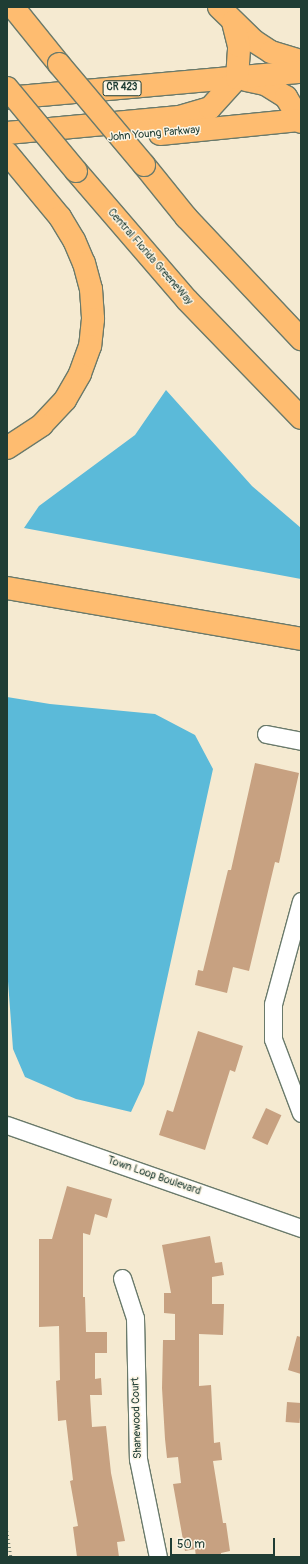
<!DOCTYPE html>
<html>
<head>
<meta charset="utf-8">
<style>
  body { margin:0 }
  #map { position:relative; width:308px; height:1564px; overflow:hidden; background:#f5ead1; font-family:Pangolin,sans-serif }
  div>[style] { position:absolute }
  .water>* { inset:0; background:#5bbad9 }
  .building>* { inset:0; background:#c7a181; transform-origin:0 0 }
  .path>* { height:2.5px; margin-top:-1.25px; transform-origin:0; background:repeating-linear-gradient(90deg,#6a7a6b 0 1px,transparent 0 4px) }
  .roads { filter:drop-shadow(1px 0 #6a7a6b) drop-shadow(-1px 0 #6a7a6b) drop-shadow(0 1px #6a7a6b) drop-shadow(0 -1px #6a7a6b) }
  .minor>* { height:17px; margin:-8.5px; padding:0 8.5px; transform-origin:8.5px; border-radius:8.5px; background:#fff }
  .highway>* { height:22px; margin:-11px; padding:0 11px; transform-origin:11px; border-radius:11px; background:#febc70 }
  .bridges { filter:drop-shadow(1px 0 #6a7a6b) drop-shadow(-1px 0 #6a7a6b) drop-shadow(0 1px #6a7a6b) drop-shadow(0 -1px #6a7a6b) }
  .highway-bridge>* { height:22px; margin:-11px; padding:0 11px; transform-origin:11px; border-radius:11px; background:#febc70 }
  span { translate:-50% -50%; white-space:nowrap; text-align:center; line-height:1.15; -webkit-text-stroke:3px #fcf5e5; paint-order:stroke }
  .shield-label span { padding:1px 3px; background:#fcf5e5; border:1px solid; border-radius:3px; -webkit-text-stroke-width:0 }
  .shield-label { font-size:10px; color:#1f3d34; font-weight:700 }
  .street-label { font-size:11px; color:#1f3d34 }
  .frame { position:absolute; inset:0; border:8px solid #1f3d34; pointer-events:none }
  .scale { position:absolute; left:170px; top:1538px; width:105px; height:18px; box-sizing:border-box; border:2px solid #1f3d34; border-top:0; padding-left:5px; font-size:12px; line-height:14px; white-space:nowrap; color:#1f3d34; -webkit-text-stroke:3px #fcf5e5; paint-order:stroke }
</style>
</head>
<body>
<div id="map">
  <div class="water">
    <i style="clip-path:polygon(166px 390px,252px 486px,301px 528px,301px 579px,24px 528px,39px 506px,135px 435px)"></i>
    <i style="clip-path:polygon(7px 697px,50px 704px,155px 714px,195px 735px,213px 769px,144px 1084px,131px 1112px,76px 1099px,25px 1077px,13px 1049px,7px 968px)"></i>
  </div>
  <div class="building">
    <i style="clip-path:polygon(255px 763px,299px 773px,279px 863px,275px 862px,249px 971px,233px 967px,227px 993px,195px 985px,198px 970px,203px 971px,228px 870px,231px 870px)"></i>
    <i style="clip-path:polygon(198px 1031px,243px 1046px,235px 1072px,230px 1070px,205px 1150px,159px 1135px,167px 1110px,173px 1112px)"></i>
    <i style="left:266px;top:1108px;width:17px;height:33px;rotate:25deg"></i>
    <i style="clip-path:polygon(67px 1186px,112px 1199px,107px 1218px,95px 1214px,90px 1235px,83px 1233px,83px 1297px,85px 1297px,86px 1332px,107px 1332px,107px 1353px,95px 1353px,95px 1379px,101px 1378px,102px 1395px,90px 1395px,92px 1427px,106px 1426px,111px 1473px,125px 1541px,117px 1542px,119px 1557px,77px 1557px,73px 1527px,78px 1526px,70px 1481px,73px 1480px,66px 1420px,58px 1421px,56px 1381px,60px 1380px,59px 1326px,39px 1327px,39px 1239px,52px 1239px)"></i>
    <i style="clip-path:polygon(210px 1236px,215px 1263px,222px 1262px,224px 1275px,212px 1277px,212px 1304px,224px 1304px,223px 1335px,199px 1334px,199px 1386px,211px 1385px,214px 1443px,220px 1442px,222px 1460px,213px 1461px,223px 1523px,226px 1523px,230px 1551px,221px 1553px,221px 1557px,196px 1557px,195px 1549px,185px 1551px,173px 1484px,181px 1483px,178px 1457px,167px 1458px,165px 1439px,162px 1388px,163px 1340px,175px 1340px,175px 1314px,164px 1313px,164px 1293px,171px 1293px,162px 1245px)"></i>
    <i style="clip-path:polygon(297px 1336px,301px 1337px,301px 1374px,288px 1370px)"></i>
    <i style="left:287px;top:1402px;width:14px;height:20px;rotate:4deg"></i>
  </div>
  <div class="path">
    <i style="left:7px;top:1531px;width:26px;rotate:81deg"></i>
  </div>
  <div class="roads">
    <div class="minor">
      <i style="left:266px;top:734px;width:36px;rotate:11deg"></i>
      <i style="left:301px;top:901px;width:107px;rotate:105.2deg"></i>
      <i style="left:273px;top:1004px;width:35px;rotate:90deg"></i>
      <i style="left:273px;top:1039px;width:79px;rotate:69.3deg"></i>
      <i style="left:7px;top:1125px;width:312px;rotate:19.3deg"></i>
      <i style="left:122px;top:1278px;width:42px;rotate:72deg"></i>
      <i style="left:135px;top:1318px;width:141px;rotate:88.8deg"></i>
      <i style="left:138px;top:1459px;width:100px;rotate:78.5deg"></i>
    </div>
    <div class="highway">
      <i style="left:13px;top:7px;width:73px;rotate:51.1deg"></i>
      <i style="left:219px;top:7px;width:49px;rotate:44.2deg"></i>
      <i style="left:254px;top:41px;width:20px;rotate:33deg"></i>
      <i style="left:271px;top:52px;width:31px;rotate:17deg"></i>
      <i style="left:246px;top:80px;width:19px;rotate:12deg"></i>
      <i style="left:265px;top:84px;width:25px;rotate:32deg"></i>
      <i style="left:286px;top:97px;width:29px;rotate:59deg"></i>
      <i style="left:7px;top:98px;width:295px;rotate:-5.1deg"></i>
      <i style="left:7px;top:133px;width:173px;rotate:-5.3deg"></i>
      <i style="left:179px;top:117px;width:32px;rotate:-16deg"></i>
      <i style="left:210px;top:108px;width:40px;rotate:-48deg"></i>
      <i style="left:237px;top:78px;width:32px;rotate:-86deg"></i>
      <i style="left:239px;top:46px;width:25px;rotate:-104deg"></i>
      <i style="left:160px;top:134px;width:142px;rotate:-5.7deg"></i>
      <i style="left:7px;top:153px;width:83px;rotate:50.4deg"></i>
      <i style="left:60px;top:217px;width:27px;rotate:59deg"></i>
      <i style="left:74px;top:240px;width:25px;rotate:67deg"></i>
      <i style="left:84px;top:263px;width:27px;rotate:75deg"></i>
      <i style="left:91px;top:289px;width:30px;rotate:86deg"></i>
      <i style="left:93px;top:319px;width:27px;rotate:96deg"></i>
      <i style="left:90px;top:346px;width:30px;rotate:110deg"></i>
      <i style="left:80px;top:374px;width:30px;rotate:120deg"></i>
      <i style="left:65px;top:400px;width:34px;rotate:133deg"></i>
      <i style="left:42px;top:425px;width:42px;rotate:146.7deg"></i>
      <i style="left:144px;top:165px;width:67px;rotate:51.1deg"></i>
      <i style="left:186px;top:217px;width:168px;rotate:46.7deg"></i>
      <i style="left:76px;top:171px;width:170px;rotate:49.3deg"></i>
      <i style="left:187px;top:300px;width:164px;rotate:46deg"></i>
      <i style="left:7px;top:588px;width:298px;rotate:9.8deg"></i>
    </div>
  </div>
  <div class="bridges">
    <div class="highway-bridge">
      <i style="left:59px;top:64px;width:132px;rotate:49.9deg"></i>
      <i style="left:7px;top:88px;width:108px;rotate:50.3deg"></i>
    </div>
  </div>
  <div class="shield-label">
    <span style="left:122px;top:88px">CR 423</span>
  </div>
  <div class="street-label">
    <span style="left:154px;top:134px;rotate:-5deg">John Young Parkway</span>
    <span style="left:150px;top:257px;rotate:49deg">Central Florida GreeneWay</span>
    <span style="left:154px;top:1176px;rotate:19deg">Town Loop Boulevard</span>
    <span style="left:137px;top:1418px;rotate:-92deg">Shanewood Court</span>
  </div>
  <div class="frame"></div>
  <div class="scale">50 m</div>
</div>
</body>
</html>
